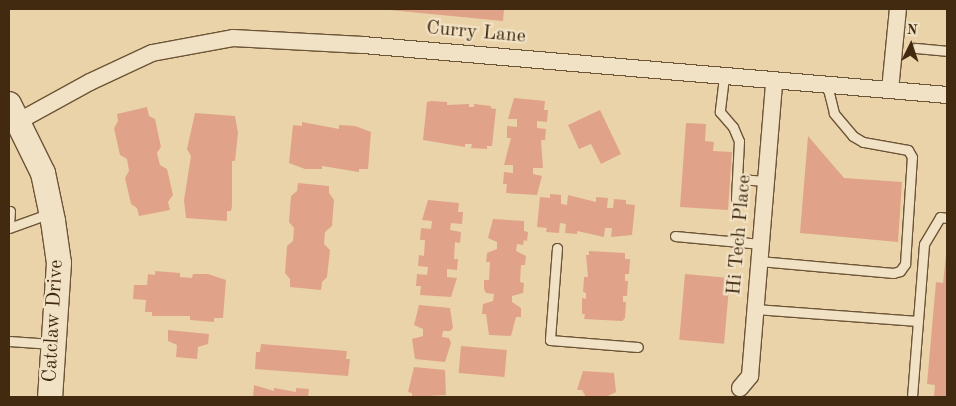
<!DOCTYPE html>
<html>
<head>
<meta charset="utf-8">
<style>
  body { margin:0 }
  #map { position:relative; width:956px; height:406px; overflow:hidden; background:#ead3a8; font-family:"Old Standard TT",serif }
  div>[style] { position:absolute }
  .building>* { inset:0; background:#e0a38a; transform-origin:0 0 }
  .roads { filter:drop-shadow(1px 0 #6c5436) drop-shadow(-1px 0 #6c5436) drop-shadow(0 1px #6c5436) drop-shadow(0 -1px #6c5436) }
  .lane>* { height:9px; margin:-4.5px; padding:0 4.5px; transform-origin:4.5px; border-radius:4.5px; background:#f1e2c6 }
  .street>* { height:16px; margin:-8px; padding:0 8px; transform-origin:8px; border-radius:8px; background:#f1e2c6 }
  .secondary>* { height:24px; margin:-12px; padding:0 12px; transform-origin:12px; border-radius:12px; background:#f1e2c6 }
  span { translate:-50% -50%; white-space:nowrap; text-align:center; line-height:1.15; -webkit-text-stroke:4.5px #f1e2c6; paint-order:stroke }
  .street-label { font-size:20px; color:#422a10 }
  .frame { position:absolute; inset:0; border:10px solid #422a10; pointer-events:none }
  .north { position:absolute; left:886px; top:20px; width:50px; height:50px; -webkit-text-stroke:4px #f1e2c6; paint-order:stroke; rotate:4deg; font-size:14px; font-weight:700; line-height:20px; text-align:center; color:#422a10 }
  .north::after { content:''; display:block; margin:auto; width:18px; height:22px; background:#422a10; clip-path:polygon(50% 0,100% 100%,50% 72%,0 100%) }
</style>
</head>
<body>
<div id="map">
  <div class="building">
    <i style="clip-path:polygon(379px 9px,504px 9px,503px 21px)"></i>
    <i style="clip-path:polygon(514px 98px,545px 101px,544px 110px,548px 110px,547px 122px,537px 121px,537px 128px,546px 129px,545px 140px,541px 140px,543px 168px,533px 168px,533px 174px,542px 176px,537px 195px,506px 193px,507px 184px,503px 184px,504px 172px,513px 173px,513px 165px,504px 165px,511px 138px,507px 138px,507px 126px,517px 127px,517px 119px,508px 119px)"></i>
    <i style="clip-path:polygon(431px 101px,447px 102px,447px 105px,469px 104px,469px 107px,474px 107px,474px 104px,491px 106px,491px 108px,496px 109px,492px 146px,487px 146px,487px 149px,471px 148px,472px 144px,465px 144px,465px 147px,423px 140px,427px 102px)"></i>
    <i style="clip-path:polygon(147px 107px,149px 116px,155px 119px,161px 147px,157px 153px,160px 165px,167px 169px,173px 195px,168px 202px,170px 210px,139px 216px,137px 208px,131px 204px,125px 178px,129px 171px,127px 159px,120px 155px,114px 128px,118px 121px,117px 114px)"></i>
    <i style="clip-path:polygon(600px 110px,621px 154px,601px 164px,591px 144px,579px 149px,568px 125px)"></i>
    <i style="clip-path:polygon(195px 113px,235px 116px,238px 133px,235px 161px,232px 161px,232px 206px,231px 211px,227px 211px,227px 221px,186px 218px,184px 200px,191px 156px,187px 149px)"></i>
    <i style="clip-path:polygon(302px 122px,339px 129px,339px 125px,355px 126px,371px 132px,368px 169px,359px 169px,359px 172px,322px 166px,322px 169px,305px 169px,289px 163px,293px 125px,302px 126px)"></i>
    <i style="clip-path:polygon(686px 123px,706px 124px,705px 141px,714px 142px,713px 151px,732px 152px,728px 210px,680px 207px)"></i>
    <i style="clip-path:polygon(808px 136px,844px 178px,902px 182px,898px 242px,800px 233px)"></i>
    <i style="clip-path:polygon(298px 183px,329px 186px,329px 193px,334px 200px,332px 226px,325px 232px,324px 244px,330px 250px,327px 277px,322px 282px,321px 290px,290px 287px,290px 279px,285px 273px,287px 246px,293px 241px,294px 228px,289px 222px,291px 196px,297px 191px)"></i>
    <i style="clip-path:polygon(550px 194px,561px 195px,561px 204px,567px 205px,568px 195px,596px 202px,596px 197px,608px 198px,607px 208px,613px 208px,614px 199px,626px 200px,626px 204px,635px 205px,632px 235px,611px 237px,612px 228px,605px 228px,604px 237px,577px 231px,577px 234px,565px 233px,566px 224px,560px 223px,559px 233px,546px 232px,547px 228px,537px 227px,540px 197px,550px 198px)"></i>
    <i style="clip-path:polygon(428px 200px,459px 203px,458px 212px,463px 212px,462px 224px,451px 223px,450px 230px,461px 232px,460px 243px,455px 242px,454px 259px,458px 259px,457px 270px,447px 269px,447px 277px,457px 278px,451px 297px,420px 295px,421px 286px,416px 286px,417px 274px,427px 275px,428px 267px,418px 266px,419px 255px,424px 256px,425px 240px,420px 240px,421px 228px,431px 229px,432px 221px,422px 220px)"></i>
    <i style="clip-path:polygon(493px 219px,524px 221px,524px 231px,528px 232px,527px 241px,524px 240px,523px 245px,517px 244px,516px 251px,526px 256px,525px 265px,521px 265px,520px 282px,524px 283px,523px 293px,512px 296px,512px 302px,521px 308px,521px 317px,516px 317px,511px 336px,489px 335px,486px 314px,482px 314px,483px 304px,493px 301px,494px 294px,486px 293px,484px 289px,484px 280px,489px 280px,490px 262px,486px 262px,487px 253px,497px 249px,497px 242px,488px 238px)"></i>
    <i style="clip-path:polygon(589px 251px,625px 253px,625px 259px,630px 259px,629px 274px,625px 274px,625px 281px,628px 281px,627px 296px,623px 296px,623px 302px,626px 302px,625px 318px,622px 321px,584px 319px,585px 314px,582px 314px,582px 298px,586px 299px,586px 293px,583px 292px,584px 277px,588px 277px,586px 255px,589px 255px)"></i>
    <i style="clip-path:polygon(946px 255px,947px 397px,934px 397px,935px 385px,927px 384px,936px 282px,943px 283px)"></i>
    <i style="clip-path:polygon(155px 271px,180px 273px,180px 277px,192px 278px,193px 274px,208px 274px,226px 280px,223px 318px,214px 318px,214px 322px,190px 320px,190px 316px,152px 316px,152px 312px,145px 312px,146px 300px,133px 299px,134px 285px,147px 285px,148px 274px,155px 275px)"></i>
    <i style="left:685px;top:274px;width:45px;height:66px;rotate:5deg"></i>
    <i style="clip-path:polygon(419px 305px,450px 308px,453px 328px,450px 331px,443px 331px,442px 337px,449px 338px,451px 343px,445px 362px,415px 359px,412px 339px,423px 336px,423px 329px,414px 325px)"></i>
    <i style="clip-path:polygon(168px 330px,209px 334px,208px 344px,198px 347px,197px 359px,176px 357px,177px 345px,168px 341px)"></i>
    <i style="clip-path:polygon(261px 344px,347px 351px,346px 359px,350px 359px,348px 376px,255px 369px,256px 352px,260px 352px)"></i>
    <i style="left:461px;top:346px;width:46px;height:27px;rotate:5deg"></i>
    <i style="clip-path:polygon(414px 367px,445px 370px,446px 395px,412px 397px,412px 393px,408px 392px)"></i>
    <i style="clip-path:polygon(583px 371px,614px 373px,616px 392px,606px 397px,586px 397px,582px 390px,577px 390px)"></i>
    <i style="clip-path:polygon(254px 385px,274px 391px,274px 388px,296px 392px,296px 388px,309px 389px,308px 397px,253px 397px)"></i>
  </div>
  <div class="roads">
    <div class="lane">
      <i style="left:915px;top:48px;width:32px;rotate:5deg"></i>
      <i style="left:724px;top:77px;width:35px;rotate:97deg"></i>
      <i style="left:720px;top:112px;width:20px;rotate:49deg"></i>
      <i style="left:733px;top:127px;width:15px;rotate:67deg"></i>
      <i style="left:739px;top:141px;width:58px;rotate:93deg"></i>
      <i style="left:738px;top:179px;width:28px;rotate:4deg"></i>
      <i style="left:9px;top:225px;width:14px;rotate:-86deg"></i>
      <i style="left:9px;top:228px;width:45px;rotate:-19.7deg"></i>
      <i style="left:675px;top:236px;width:86px;rotate:5.3deg"></i>
      <i style="left:557px;top:248px;width:92px;rotate:94.4deg"></i>
      <i style="left:550px;top:340px;width:88px;rotate:4.5deg"></i>
      <i style="left:759px;top:261px;width:135px;rotate:5.1deg"></i>
      <i style="left:893px;top:273px;width:7px;rotate:-16deg"></i>
      <i style="left:900px;top:271px;width:9px;rotate:-54deg"></i>
      <i style="left:905px;top:264px;width:107px;rotate:-86.3deg"></i>
      <i style="left:912px;top:157px;width:8px;rotate:-120deg"></i>
      <i style="left:908px;top:150px;width:46px;rotate:-169.9deg"></i>
      <i style="left:863px;top:142px;width:12px;rotate:-149deg"></i>
      <i style="left:853px;top:136px;width:30px;rotate:-130deg"></i>
      <i style="left:834px;top:113px;width:29px;rotate:-104deg"></i>
      <i style="left:755px;top:309px;width:163px;rotate:4.2deg"></i>
      <i style="left:9px;top:341px;width:43px;rotate:4deg"></i>
      <i style="left:912px;top:397px;width:153px;rotate:-85.5deg"></i>
      <i style="left:924px;top:244px;width:31px;rotate:-59deg"></i>
      <i style="left:940px;top:217px;width:7px;rotate:8deg"></i>
    </div>
    <div class="street">
      <i style="left:890px;top:90px;width:81px;rotate:-84.4deg"></i>
      <i style="left:19px;top:121px;width:81px;rotate:-28.8deg"></i>
      <i style="left:90px;top:82px;width:68px;rotate:-25.1deg"></i>
      <i style="left:152px;top:53px;width:82px;rotate:-10.5deg"></i>
      <i style="left:233px;top:38px;width:130px;rotate:3.1deg"></i>
      <i style="left:363px;top:45px;width:586px;rotate:4.89deg"></i>
      <i style="left:740px;top:388px;width:16px;rotate:-50deg"></i>
      <i style="left:750px;top:376px;width:296px;rotate:-85.3deg"></i>
    </div>
    <div class="secondary">
      <i style="left:9px;top:104px;width:77px;rotate:63.8deg"></i>
      <i style="left:43px;top:173px;width:49px;rotate:78.2deg"></i>
      <i style="left:53px;top:221px;width:42px;rotate:81.9deg"></i>
      <i style="left:59px;top:263px;width:134px;rotate:93.8deg"></i>
    </div>
  </div>
  <div class="street-label">
    <span style="left:476px;top:33px;rotate:5deg">Curry Lane</span>
    <span style="left:740px;top:235px;rotate:-85deg">Hi Tech Place</span>
    <span style="left:54px;top:321px;rotate:-87deg">Catclaw Drive</span>
  </div>
  <div class="frame"></div>
  <div class="north">N</div>
</div>
</body>
</html>
